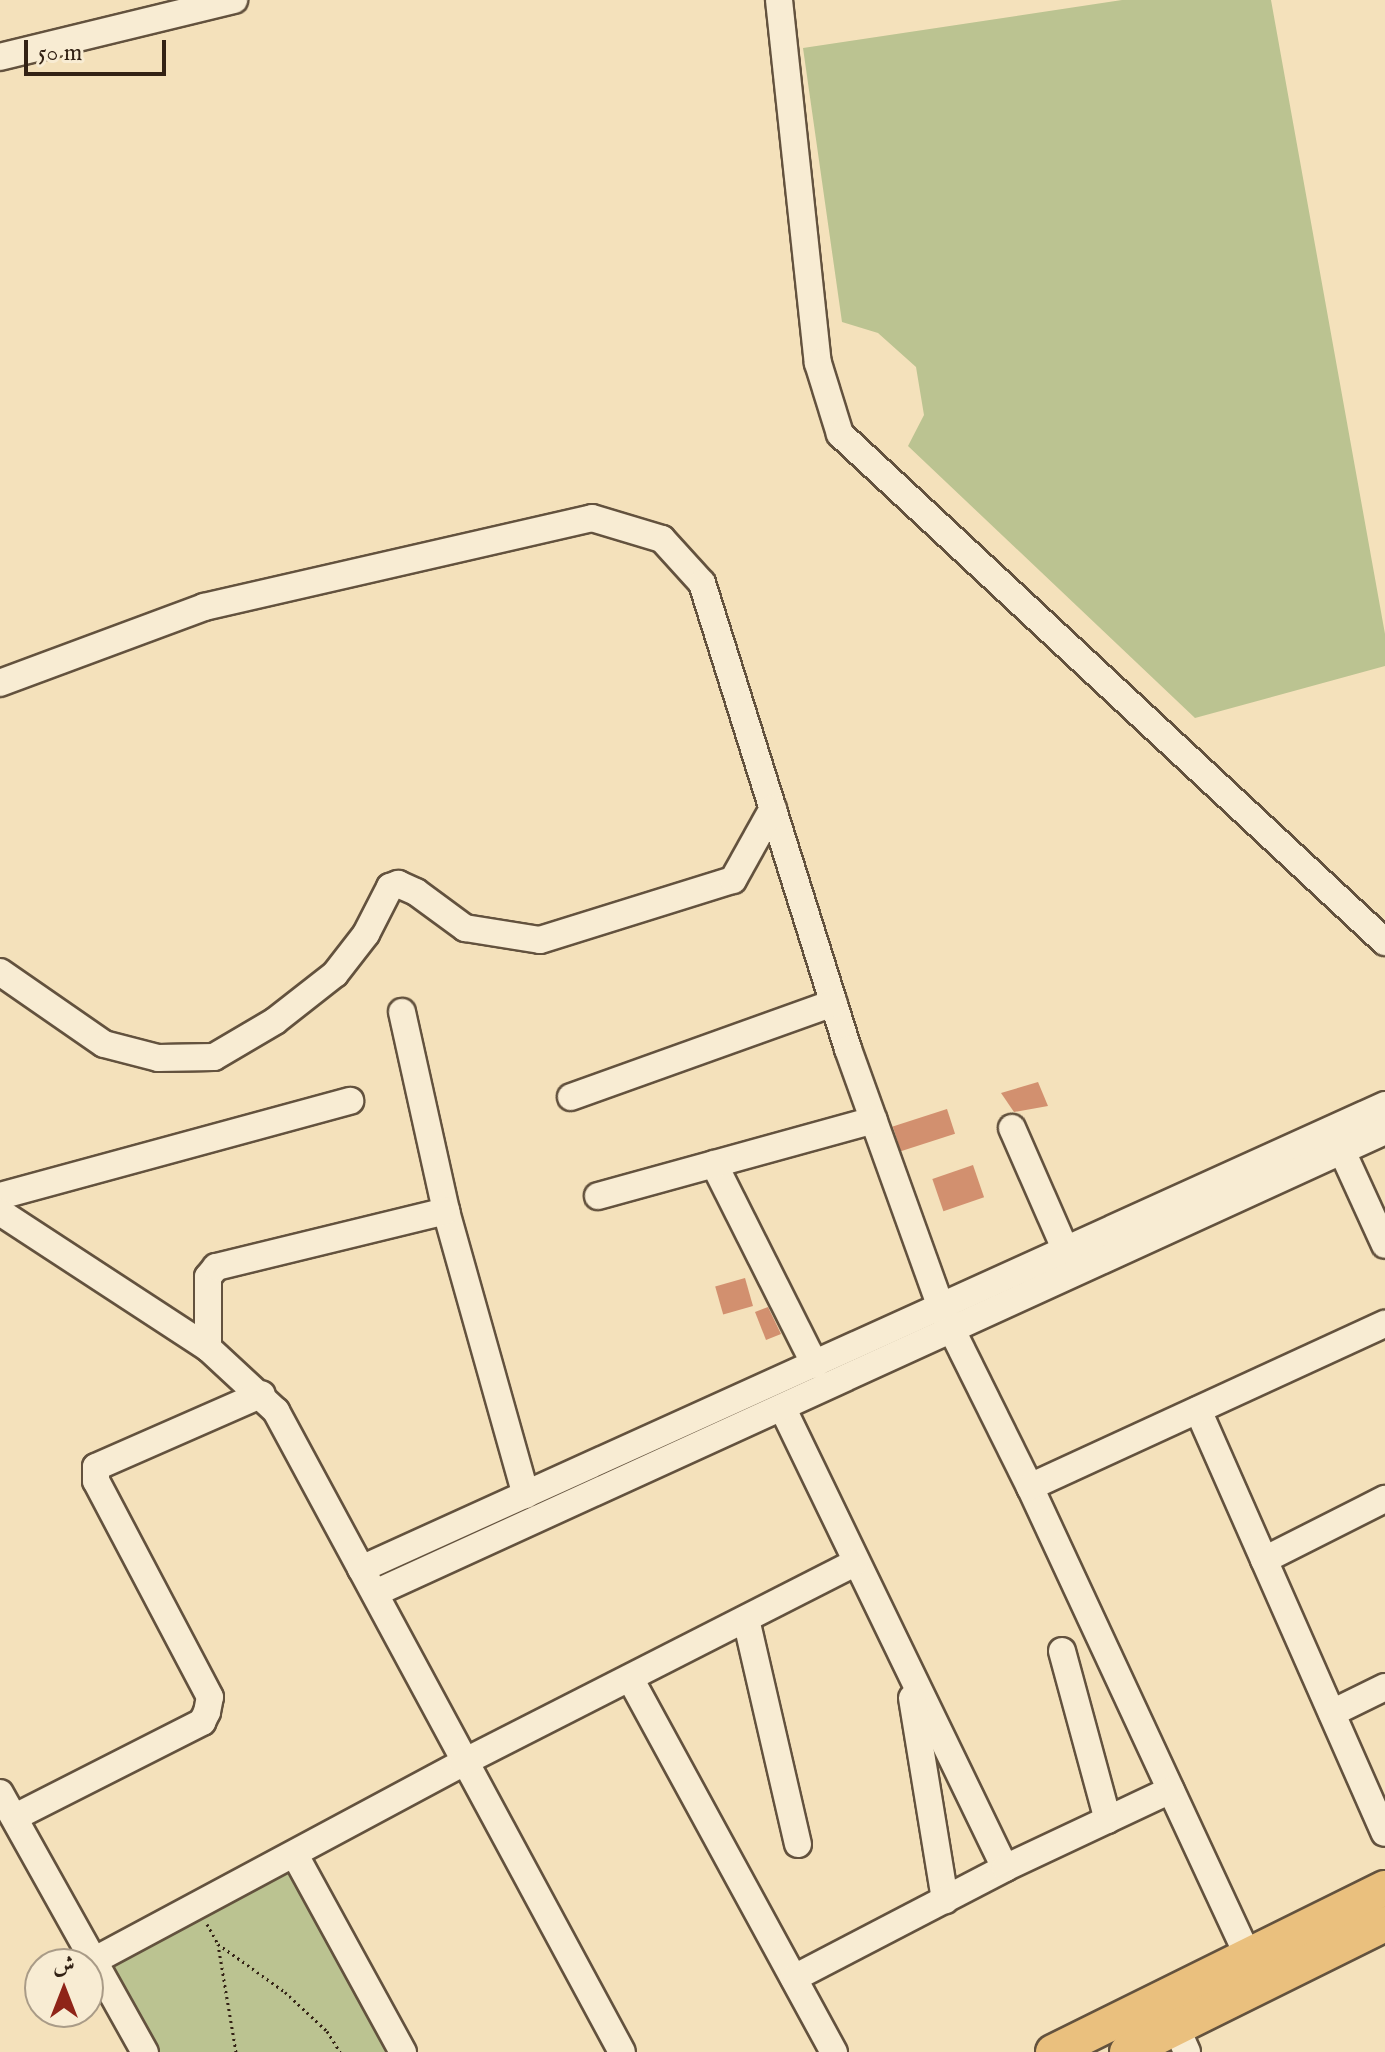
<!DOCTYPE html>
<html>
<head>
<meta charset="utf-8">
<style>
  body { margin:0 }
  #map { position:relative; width:1385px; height:2052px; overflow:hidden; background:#f4e1bb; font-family:"IM FELL English",Amiri,serif }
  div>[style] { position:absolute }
  .green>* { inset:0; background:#bbc391 }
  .building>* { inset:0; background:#d2906f; transform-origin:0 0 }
  .path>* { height:3px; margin-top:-1.5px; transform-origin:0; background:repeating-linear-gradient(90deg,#332215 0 2px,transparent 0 6px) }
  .roads { filter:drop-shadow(2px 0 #63523e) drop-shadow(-2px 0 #63523e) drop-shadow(0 2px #63523e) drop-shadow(0 -2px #63523e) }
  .minor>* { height:26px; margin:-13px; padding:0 13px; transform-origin:13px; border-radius:13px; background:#f8ecd3 }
  .major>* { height:34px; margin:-17px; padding:0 17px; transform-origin:17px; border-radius:17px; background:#eac07e }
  span { translate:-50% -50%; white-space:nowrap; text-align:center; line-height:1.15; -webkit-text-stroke:7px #f8ecd3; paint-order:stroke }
  .north { position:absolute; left:24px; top:1948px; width:80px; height:80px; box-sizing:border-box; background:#f8ecd3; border:2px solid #a99b87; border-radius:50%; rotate:0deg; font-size:22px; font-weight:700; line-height:32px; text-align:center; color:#332215 }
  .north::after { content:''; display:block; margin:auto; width:28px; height:36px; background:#8f2418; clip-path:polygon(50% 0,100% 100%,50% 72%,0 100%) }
  .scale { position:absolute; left:24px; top:40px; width:142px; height:36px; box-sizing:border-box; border:4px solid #332215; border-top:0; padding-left:10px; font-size:24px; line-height:28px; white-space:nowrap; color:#332215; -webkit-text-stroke:6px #f8ecd3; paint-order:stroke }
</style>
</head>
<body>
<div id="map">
  <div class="green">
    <i style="clip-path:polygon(1122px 0,1271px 0,1385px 634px,1385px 666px,1195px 718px,908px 446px,924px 415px,916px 367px,878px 333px,842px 322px,803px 48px)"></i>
    <i style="clip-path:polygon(287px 1872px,388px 2052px,160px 2052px,113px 1965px)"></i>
  </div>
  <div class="building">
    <i style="clip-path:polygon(1038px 1082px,1048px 1106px,1014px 1112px,1001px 1093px)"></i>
    <i style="left:947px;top:1109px;width:26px;height:57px;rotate:72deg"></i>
    <i style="left:973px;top:1165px;width:34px;height:43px;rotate:71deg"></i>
    <i style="left:745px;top:1278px;width:29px;height:31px;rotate:74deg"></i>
    <i style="clip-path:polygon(768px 1307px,781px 1334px,766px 1340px,755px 1312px)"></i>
  </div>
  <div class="path">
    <i style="left:207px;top:1924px;width:23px;rotate:61deg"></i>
    <i style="left:236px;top:2052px;width:109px;rotate:-99.5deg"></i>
    <i style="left:218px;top:1944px;width:82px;rotate:35.6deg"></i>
    <i style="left:285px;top:1992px;width:57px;rotate:42.9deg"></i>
    <i style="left:327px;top:2031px;width:25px;rotate:58deg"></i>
  </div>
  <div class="roads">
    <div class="minor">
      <i style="left:779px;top:0;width:365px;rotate:83.9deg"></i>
      <i style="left:818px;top:363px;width:74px;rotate:72.8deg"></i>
      <i style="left:840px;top:434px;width:745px;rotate:42.99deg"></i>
      <i style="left:0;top:57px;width:241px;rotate:-13.7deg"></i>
      <i style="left:0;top:683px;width:218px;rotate:-20.4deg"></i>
      <i style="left:204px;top:607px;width:398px;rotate:-12.9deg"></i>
      <i style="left:592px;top:518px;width:73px;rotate:16.7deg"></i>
      <i style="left:662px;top:539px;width:59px;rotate:47.7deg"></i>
      <i style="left:702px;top:583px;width:488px;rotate:72.6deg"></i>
      <i style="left:848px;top:1049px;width:275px;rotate:70.2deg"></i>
      <i style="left:941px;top:1308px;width:200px;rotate:63.6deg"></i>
      <i style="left:1030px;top:1487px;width:517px;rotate:65.07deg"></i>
      <i style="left:0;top:972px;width:126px;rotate:34.7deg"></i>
      <i style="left:104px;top:1044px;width:56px;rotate:14.5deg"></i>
      <i style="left:158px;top:1058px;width:56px;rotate:-1deg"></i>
      <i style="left:214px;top:1057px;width:71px;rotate:-30.5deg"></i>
      <i style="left:275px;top:1021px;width:76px;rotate:-38.1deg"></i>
      <i style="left:335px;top:974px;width:51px;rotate:-52.2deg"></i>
      <i style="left:366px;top:934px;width:53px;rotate:-62.9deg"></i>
      <i style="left:390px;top:887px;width:9px;rotate:-21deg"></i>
      <i style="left:398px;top:884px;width:20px;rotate:24deg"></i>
      <i style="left:416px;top:892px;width:61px;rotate:36.3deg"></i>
      <i style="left:465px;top:928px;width:76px;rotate:9.1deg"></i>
      <i style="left:540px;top:940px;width:202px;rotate:-17.3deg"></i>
      <i style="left:733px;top:880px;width:82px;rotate:-60.9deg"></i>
      <i style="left:402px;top:1012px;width:204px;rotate:77.5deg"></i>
      <i style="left:446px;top:1211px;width:295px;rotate:74.3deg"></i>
      <i style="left:571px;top:1097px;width:279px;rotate:-19.7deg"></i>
      <i style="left:1012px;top:1128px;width:134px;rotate:66.3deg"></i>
      <i style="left:1342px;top:1151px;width:103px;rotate:65.4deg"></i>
      <i style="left:714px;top:1164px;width:225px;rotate:63.3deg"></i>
      <i style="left:0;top:1196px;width:363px;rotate:-15.2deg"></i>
      <i style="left:598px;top:1196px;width:286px;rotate:-15.4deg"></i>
      <i style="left:0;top:1212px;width:249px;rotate:33.2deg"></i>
      <i style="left:208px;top:1348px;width:93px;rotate:42.8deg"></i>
      <i style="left:276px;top:1411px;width:728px;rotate:61.64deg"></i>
      <i style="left:208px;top:1348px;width:71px;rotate:-90deg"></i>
      <i style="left:208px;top:1277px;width:13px;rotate:-51deg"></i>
      <i style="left:216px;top:1267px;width:237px;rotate:-13.7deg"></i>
      <i style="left:783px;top:1409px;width:510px;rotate:64.19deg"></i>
      <i style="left:1198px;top:1410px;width:462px;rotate:66.2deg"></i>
      <i style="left:1030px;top:1487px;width:391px;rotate:-24.7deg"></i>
      <i style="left:1264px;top:1560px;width:136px;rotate:-26.8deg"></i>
      <i style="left:361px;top:1569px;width:1124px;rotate:-24.38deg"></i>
      <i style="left:375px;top:1593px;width:1111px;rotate:-24.58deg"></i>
      <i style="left:746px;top:1619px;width:231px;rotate:77deg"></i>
      <i style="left:1062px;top:1651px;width:175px;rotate:74.8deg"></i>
      <i style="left:631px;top:1680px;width:424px;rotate:61.4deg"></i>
      <i style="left:912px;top:1698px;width:205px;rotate:80.7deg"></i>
      <i style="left:1332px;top:1713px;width:59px;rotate:-26.1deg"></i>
      <i style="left:0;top:1793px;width:297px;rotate:60.8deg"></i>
      <i style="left:17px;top:1816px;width:208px;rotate:-26.9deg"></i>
      <i style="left:202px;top:1722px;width:11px;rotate:-63deg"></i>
      <i style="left:207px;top:1712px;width:15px;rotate:-79deg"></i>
      <i style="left:210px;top:1697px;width:244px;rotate:-117.8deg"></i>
      <i style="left:96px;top:1481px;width:14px;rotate:-90deg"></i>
      <i style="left:96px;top:1467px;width:181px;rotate:-23.7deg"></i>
      <i style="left:295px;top:1855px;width:225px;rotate:61.3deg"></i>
      <i style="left:95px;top:1960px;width:417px;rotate:-28.2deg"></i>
      <i style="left:462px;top:1763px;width:440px;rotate:-27deg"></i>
      <i style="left:794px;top:1978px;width:238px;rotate:-27.5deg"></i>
      <i style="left:1005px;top:1868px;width:183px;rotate:-25.2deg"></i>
      <i style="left:1176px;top:2027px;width:27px;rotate:66deg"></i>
    </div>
    <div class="major">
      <i style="left:1053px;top:2052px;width:370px;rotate:-26.3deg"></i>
      <i style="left:1127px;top:2052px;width:288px;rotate:-26.4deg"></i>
    </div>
  </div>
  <div class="north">ش</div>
  <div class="scale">50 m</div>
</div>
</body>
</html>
